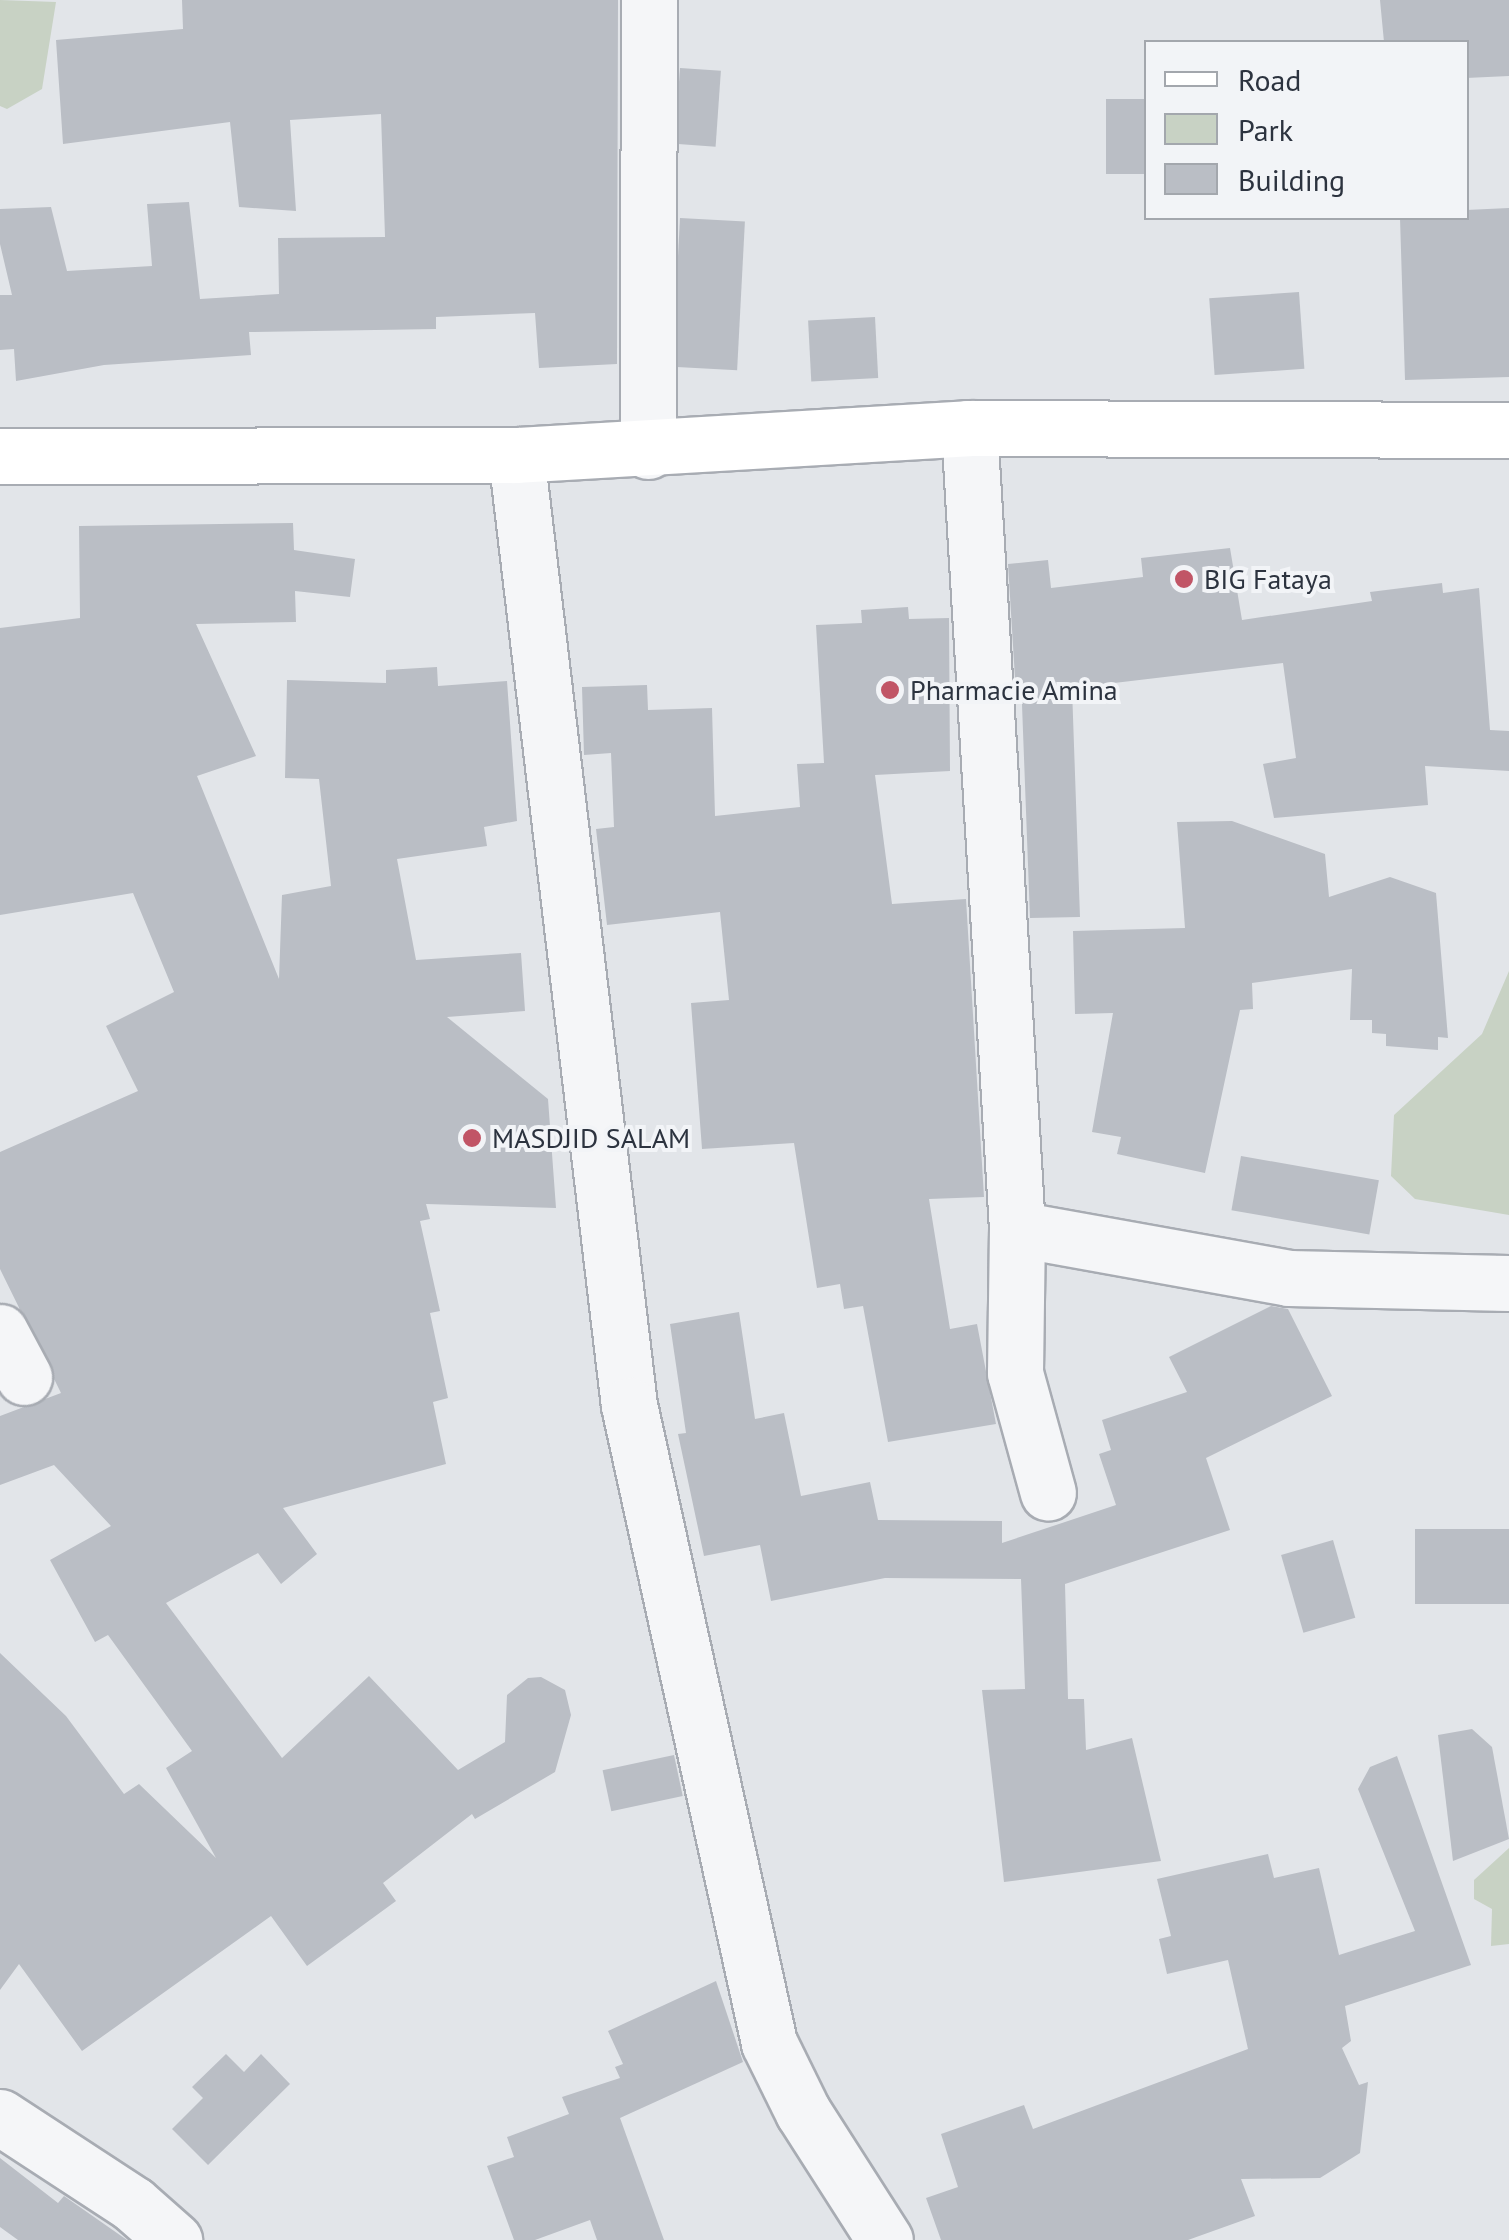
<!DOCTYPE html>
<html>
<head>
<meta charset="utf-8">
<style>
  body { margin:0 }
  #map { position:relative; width:1509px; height:2240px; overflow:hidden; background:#e2e5e9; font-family:"PT Sans",sans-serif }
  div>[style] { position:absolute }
  .green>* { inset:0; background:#c8d2c4 }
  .building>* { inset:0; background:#babec5; transform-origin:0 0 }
  .roads { filter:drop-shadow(2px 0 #a8acb3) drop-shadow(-2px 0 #a8acb3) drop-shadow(0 2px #a8acb3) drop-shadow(0 -2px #a8acb3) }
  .minor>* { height:55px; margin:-27.5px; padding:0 27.5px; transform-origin:27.5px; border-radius:27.5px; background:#f5f6f8 }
  .primary>* { height:55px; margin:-27.5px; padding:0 27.5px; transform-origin:27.5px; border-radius:27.5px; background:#fff }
  .dots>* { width:28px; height:28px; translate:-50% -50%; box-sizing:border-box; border:5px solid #f2f4f7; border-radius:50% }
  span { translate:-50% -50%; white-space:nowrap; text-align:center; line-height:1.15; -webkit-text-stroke:8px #f2f4f7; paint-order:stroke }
  .poi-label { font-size:28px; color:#2c333f }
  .left { translate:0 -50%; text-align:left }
  .legend { position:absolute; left:1144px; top:40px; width:325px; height:180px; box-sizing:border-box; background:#f2f4f7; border:2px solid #a3a7ad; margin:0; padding:12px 18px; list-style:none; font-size:30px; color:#2c333f }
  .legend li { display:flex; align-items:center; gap:20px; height:50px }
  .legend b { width:50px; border:2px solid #a3a7ad }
</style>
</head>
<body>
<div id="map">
  <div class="green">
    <i style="clip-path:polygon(0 0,56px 2px,42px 89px,7px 109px,0 106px)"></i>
    <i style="clip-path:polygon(1509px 971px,1509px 1215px,1415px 1199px,1391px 1176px,1394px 1115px,1482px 1034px)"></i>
    <i style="clip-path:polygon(1509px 1848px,1509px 1944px,1491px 1946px,1492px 1909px,1474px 1899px,1474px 1880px)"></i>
  </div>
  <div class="building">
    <i style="clip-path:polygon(182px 0,618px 0,617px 364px,539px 368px,535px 313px,436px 317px,436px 329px,249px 332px,251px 355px,104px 365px,16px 381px,14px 349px,0 350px,0 295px,12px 295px,0 244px,0 209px,51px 207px,67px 271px,152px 266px,147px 204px,189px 202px,200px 299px,279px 294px,278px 238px,385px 237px,381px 114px,290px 120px,296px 211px,239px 207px,230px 122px,63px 144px,56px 40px,183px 29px)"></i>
    <i style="clip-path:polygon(1380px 0,1509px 0,1509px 76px,1466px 78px,1466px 42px,1384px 42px)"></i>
    <i style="left:680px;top:68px;width:41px;height:76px;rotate:4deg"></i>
    <i style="left:1146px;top:99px;width:75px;height:40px;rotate:90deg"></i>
    <i style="clip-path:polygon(1509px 208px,1509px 377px,1405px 380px,1400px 218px,1466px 218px,1466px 210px)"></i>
    <i style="left:680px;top:218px;width:65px;height:149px;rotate:3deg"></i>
    <i style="left:1299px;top:292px;width:77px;height:90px;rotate:86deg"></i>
    <i style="left:875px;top:317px;width:61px;height:67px;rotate:87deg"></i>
    <i style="clip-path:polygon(293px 523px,294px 550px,355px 559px,350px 597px,295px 591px,296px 622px,196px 624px,256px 756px,197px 776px,279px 979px,282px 895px,331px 886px,319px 779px,285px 778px,287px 680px,386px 683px,386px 670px,437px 667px,438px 686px,507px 681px,517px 821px,484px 827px,487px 846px,397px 859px,416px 960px,521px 953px,525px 1011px,447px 1017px,548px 1099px,556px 1208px,426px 1204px,430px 1219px,420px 1221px,440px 1311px,430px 1313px,448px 1398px,433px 1402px,446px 1464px,283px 1508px,317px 1554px,281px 1584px,258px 1553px,166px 1603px,282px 1758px,369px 1676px,458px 1770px,505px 1742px,507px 1695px,528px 1678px,541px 1677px,565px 1690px,571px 1715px,555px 1772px,475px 1819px,472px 1814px,383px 1883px,396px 1901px,307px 1966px,271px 1916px,82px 2051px,19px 1964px,0 1990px,0 1653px,66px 1716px,124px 1794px,139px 1784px,216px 1858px,166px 1768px,192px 1751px,108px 1635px,95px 1642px,50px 1560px,111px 1526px,54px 1465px,0 1485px,0 1416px,61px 1393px,0 1269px,0 1152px,138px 1091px,106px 1026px,174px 992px,133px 893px,0 915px,0 628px,80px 618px,79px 526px)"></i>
    <i style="clip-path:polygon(1230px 548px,1242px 620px,1372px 601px,1370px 592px,1442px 583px,1443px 593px,1479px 588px,1490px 730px,1509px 731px,1509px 771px,1425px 766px,1428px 805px,1274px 818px,1263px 764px,1296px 758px,1283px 663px,1072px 688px,1080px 917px,1030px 918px,1021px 678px,1015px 678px,1008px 564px,1048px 560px,1051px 588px,1143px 577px,1141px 558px)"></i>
    <i style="clip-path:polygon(908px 607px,909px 619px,949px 618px,950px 771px,875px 775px,892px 904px,966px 899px,984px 1197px,929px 1199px,950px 1329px,977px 1324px,996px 1424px,888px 1442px,863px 1306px,844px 1309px,840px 1284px,817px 1288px,794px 1143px,702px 1149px,691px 1003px,729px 1000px,720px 912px,607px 925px,596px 829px,614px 827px,611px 753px,584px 755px,582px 687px,647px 685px,648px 710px,712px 708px,715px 816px,800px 807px,797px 764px,824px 763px,816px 625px,862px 623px,861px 610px)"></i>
    <i style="clip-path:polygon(1232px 821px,1325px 854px,1329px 897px,1390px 877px,1436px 893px,1448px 1038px,1438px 1037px,1438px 1050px,1386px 1046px,1386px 1034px,1372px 1033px,1372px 1020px,1350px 1020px,1352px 969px,1252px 983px,1253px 1009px,1240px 1010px,1205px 1173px,1117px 1154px,1121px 1137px,1092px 1132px,1113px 1013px,1075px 1014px,1073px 931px,1185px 928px,1177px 822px)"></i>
    <i style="left:1241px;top:1156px;width:140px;height:55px;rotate:10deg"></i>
    <i style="clip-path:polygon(1271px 1306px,1288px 1309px,1332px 1396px,1206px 1458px,1230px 1530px,1065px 1584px,1068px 1699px,1084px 1699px,1086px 1750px,1132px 1738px,1161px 1861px,1004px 1882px,982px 1690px,1025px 1689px,1021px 1579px,885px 1578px,771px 1601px,760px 1545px,704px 1556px,678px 1434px,686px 1433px,670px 1324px,739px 1312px,755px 1419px,784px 1413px,801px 1496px,870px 1482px,878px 1520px,1002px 1521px,1002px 1543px,1116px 1505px,1099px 1454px,1111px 1450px,1102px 1420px,1187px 1392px,1169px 1357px)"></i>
    <i style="left:1509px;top:1529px;width:75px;height:94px;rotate:90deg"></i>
    <i style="left:1333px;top:1540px;width:81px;height:54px;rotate:74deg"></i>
    <i style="clip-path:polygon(1472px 1729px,1492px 1747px,1509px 1839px,1453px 1861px,1438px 1735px)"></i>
    <i style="left:674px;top:1755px;width:42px;height:73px;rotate:78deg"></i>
    <i style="clip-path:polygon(1397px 1756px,1471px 1965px,1345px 2006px,1351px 2041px,1342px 2048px,1359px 2085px,1368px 2082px,1360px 2153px,1320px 2178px,1241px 2179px,1255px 2216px,1188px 2240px,941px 2240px,926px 2198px,958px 2187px,941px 2134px,1024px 2105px,1033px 2129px,1248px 2049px,1228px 1960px,1167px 1974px,1159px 1939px,1171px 1936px,1157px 1879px,1268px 1854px,1274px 1878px,1319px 1868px,1339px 1955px,1415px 1931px,1358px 1789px,1370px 1767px)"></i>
    <i style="clip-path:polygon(716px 1981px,743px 2062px,620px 2118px,664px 2240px,597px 2240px,590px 2220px,535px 2240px,514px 2240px,487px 2166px,514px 2157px,507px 2137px,569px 2114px,562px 2097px,620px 2078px,615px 2067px,623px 2064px,608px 2031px)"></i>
    <i style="clip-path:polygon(226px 2054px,244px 2072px,261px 2054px,290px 2084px,208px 2165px,172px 2129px,203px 2098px,192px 2087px)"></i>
    <i style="clip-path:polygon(0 2158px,58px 2203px,64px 2196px,127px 2240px,18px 2240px,0 2227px)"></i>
  </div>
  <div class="roads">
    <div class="minor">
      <i style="left:969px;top:428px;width:802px;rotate:86.57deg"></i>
      <i style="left:1017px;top:1229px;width:276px;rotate:10.2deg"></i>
      <i style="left:1289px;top:1278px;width:220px;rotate:1.3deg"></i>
      <i style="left:648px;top:451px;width:451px;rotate:-89.9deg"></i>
      <i style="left:516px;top:455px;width:957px;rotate:83.22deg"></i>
      <i style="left:629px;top:1405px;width:653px;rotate:77.62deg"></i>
      <i style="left:769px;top:2043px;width:77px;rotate:63.8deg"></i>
      <i style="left:803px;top:2112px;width:152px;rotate:57.4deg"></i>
      <i style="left:1017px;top:1229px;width:144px;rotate:90.8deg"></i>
      <i style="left:1015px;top:1373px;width:124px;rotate:74.6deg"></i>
      <i style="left:0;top:1332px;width:51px;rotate:61.9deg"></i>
      <i style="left:0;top:2117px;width:159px;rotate:33.2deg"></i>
      <i style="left:133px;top:2204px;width:55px;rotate:41.3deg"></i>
    </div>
    <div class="primary">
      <i style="left:0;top:456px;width:516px;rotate:-0.11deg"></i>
      <i style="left:516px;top:455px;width:454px;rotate:-3.4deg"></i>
      <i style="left:969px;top:428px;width:540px;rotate:0.21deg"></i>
    </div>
  </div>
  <div class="dots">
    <i style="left:1184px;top:579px;background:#c15566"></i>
    <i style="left:890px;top:690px;background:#c15566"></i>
    <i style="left:472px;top:1138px;background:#c15566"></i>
  </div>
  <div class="poi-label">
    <span class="left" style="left:1204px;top:579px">BIG Fataya</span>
    <span class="left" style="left:910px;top:690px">Pharmacie Amina</span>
    <span class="left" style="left:492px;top:1138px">MASDJID SALAM</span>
  </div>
  <ul class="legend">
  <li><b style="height:12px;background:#fff"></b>Road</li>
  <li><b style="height:28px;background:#c8d2c4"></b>Park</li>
  <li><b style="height:28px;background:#babec5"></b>Building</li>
  </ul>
</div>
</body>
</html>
